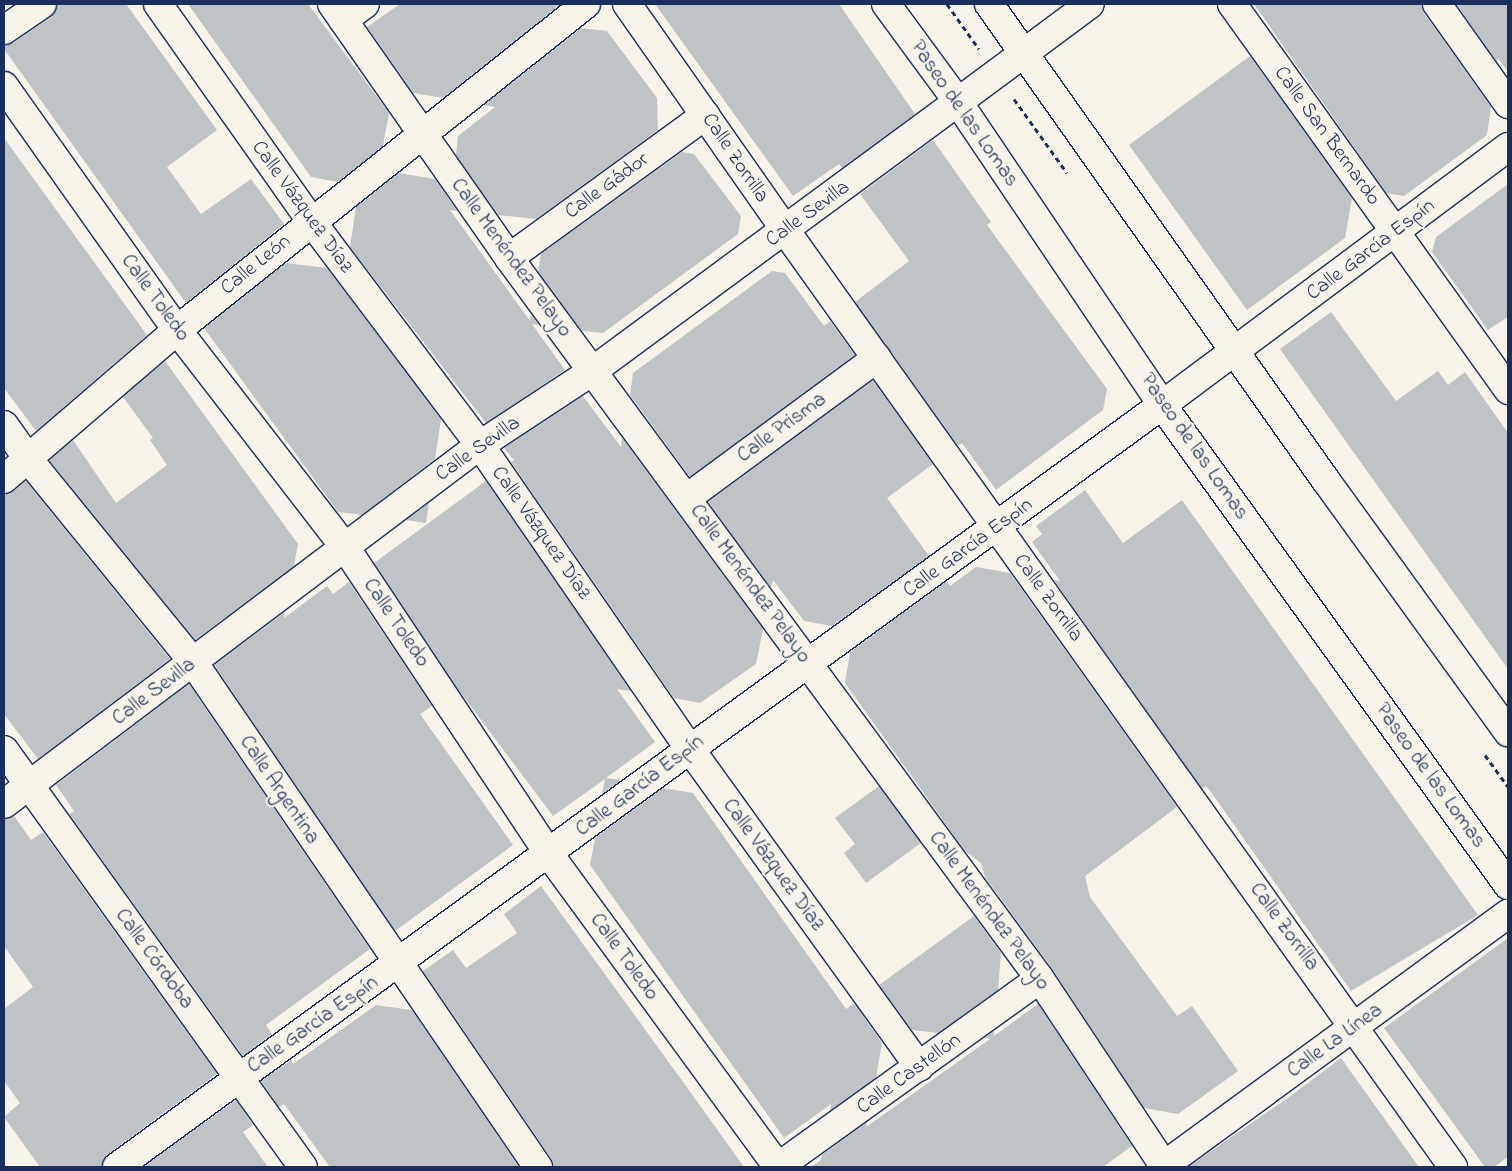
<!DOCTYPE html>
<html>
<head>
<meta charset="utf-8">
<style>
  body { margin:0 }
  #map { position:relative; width:1512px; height:1171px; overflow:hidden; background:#f7f3e8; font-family:"Indie Flower",sans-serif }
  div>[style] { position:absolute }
  .building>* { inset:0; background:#c0c3c5 }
  .path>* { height:3px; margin-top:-1.5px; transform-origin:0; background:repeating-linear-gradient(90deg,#1b2f5e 0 5px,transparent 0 9px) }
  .roads { filter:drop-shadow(1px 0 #1b2f5e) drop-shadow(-1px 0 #1b2f5e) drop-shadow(0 1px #1b2f5e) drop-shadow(0 -1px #1b2f5e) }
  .street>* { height:28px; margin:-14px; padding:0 14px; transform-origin:14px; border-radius:14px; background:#f7f3e8 }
  .secondary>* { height:28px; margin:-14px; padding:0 14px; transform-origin:14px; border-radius:14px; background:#f7f3e8 }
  span { translate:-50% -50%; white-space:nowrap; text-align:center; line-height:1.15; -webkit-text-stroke:4.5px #f7f3e8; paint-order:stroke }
  .street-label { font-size:21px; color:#1b2f5e }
  .frame { position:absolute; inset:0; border:5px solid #1b2f5e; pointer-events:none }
</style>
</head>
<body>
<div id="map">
  <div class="building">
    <i style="clip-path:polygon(57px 4px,126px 4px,217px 130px,167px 167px,201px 214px,251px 179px,284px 224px,186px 303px,4px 49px,4px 45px,13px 43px,51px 17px)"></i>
    <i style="clip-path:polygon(188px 4px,308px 4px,389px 113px,383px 146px,338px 182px,311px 177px)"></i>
    <i style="clip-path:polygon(400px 4px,561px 4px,443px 98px,413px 93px,367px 27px)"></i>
    <i style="clip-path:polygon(655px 4px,839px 4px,915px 114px,842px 168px,839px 164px,793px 196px)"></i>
    <i style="clip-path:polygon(1254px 4px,1422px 4px,1424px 13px,1491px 107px,1487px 135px,1404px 196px,1386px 193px)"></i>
    <i style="clip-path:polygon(1456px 4px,1508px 4px,1508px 72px,1498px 58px,1497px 62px)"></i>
    <i style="clip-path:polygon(581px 28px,607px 31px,657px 98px,658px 130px,536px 219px,498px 215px,456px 155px,458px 136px,495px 107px,484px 105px)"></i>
    <i style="clip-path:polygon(1250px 56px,1352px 198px,1345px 238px,1247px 310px,1129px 145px)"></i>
    <i style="clip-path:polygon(4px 138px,147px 335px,36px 431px,4px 388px)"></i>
    <i style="clip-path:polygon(933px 140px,991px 222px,987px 225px,1107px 389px,1103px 410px,996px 490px,962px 443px,958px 446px,855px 302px,909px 261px,860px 194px)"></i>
    <i style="clip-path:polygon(682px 152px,694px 154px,741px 216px,738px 234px,603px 333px,582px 331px,538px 272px,541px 254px)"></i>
    <i style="clip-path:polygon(399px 173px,435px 179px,457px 211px,450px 210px,530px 321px,531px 315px,539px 325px,532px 324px,565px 370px,486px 423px,350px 247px,356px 207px)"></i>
    <i style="clip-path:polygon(1508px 184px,1508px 317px,1488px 330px,1432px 252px,1436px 237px)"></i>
    <i style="clip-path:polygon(286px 263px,327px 268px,441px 419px,435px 459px,362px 515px,338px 512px,204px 328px)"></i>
    <i style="clip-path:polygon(772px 271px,785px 273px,824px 326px,830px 321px,855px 355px,690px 477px,630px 395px,633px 373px)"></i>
    <i style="clip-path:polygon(1331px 312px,1396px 401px,1438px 371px,1448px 385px,1465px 372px,1508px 433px,1508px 669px,1280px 349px)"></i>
    <i style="clip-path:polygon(165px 361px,298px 544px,294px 566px,195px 640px,49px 460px,73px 440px,116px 503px,167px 465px,150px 440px,153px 438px,123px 397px)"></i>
    <i style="clip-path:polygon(873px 380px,933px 464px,887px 498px,929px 556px,832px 626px,804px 621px,773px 580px,771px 588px,708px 502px)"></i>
    <i style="clip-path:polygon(583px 396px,621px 447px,622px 438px,763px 629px,756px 664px,700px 703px,674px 698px,511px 462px,514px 460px,504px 448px)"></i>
    <i style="clip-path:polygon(26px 481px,170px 659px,38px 759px,4px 714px,4px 494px,14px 491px)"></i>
    <i style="clip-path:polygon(486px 481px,631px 691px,617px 689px,655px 742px,606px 778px,621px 780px,602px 794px,605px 779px,553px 816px,457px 688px,374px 563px)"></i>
    <i style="clip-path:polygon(1085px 490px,1123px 543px,1182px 500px,1478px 915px,1351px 991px,1211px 792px,1206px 786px,1202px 789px,1054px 580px,1060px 581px,1032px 542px,1042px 534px,1036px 526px)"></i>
    <i style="clip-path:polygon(429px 503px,426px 523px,406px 520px)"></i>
    <i style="clip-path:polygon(976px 567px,1010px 573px,1177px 807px,1085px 876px,1090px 897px,1177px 1016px,1192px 1006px,1238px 1071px,1178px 1114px,1144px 1108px,1053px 970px,985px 877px,981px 863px,965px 851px,845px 683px,850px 652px,947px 581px,950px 586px)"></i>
    <i style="clip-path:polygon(349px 582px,432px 706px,420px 714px,513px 845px,395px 931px,214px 665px,285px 612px,284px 618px,327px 586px,333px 594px)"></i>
    <i style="clip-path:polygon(189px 684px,370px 949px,266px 1025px,272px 1034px,243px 1056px,69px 814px,74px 811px,56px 785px)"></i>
    <i style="clip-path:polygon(879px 786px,921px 843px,866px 883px,844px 853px,855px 844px,835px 818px)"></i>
    <i style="clip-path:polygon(663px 788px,693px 793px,846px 1009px,854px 1003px,882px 1043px,876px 1078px,830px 1111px,831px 1104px,784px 1138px,590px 865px,595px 838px)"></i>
    <i style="clip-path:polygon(14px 816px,31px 840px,43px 832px,217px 1074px,108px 1154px,102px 1167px,40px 1167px,4px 1117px,20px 1103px,4px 1081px,4px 1009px,33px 987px,4px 946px,4px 819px)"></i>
    <i style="clip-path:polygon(541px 886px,686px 1086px,744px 1167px,553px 1167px,551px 1158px,423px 971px,453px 950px,466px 968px,517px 933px,504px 914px)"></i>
    <i style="clip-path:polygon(974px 916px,1001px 953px,998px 990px,938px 1033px,912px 1030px,879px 985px)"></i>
    <i style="clip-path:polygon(1508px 938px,1508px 1157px,1494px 1167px,1485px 1167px,1384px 1028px)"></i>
    <i style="clip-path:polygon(1038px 1004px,1132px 1146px,1103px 1167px,811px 1167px,821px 1160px,822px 1155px,867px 1122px,866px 1127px,990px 1039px,985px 1038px,994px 1031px,994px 1036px)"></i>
    <i style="clip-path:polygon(376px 1005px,412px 1010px,519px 1167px,330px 1167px,284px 1104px,279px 1107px,261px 1081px,291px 1060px,293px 1064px)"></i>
    <i style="clip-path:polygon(1341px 1058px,1419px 1167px,1188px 1167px,1289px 1097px)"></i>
    <i style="clip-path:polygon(236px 1100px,253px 1125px,243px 1132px,268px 1167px,143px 1167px)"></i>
  </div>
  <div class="path">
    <i style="left:947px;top:4px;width:55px;rotate:54.6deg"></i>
    <i style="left:1014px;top:99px;width:91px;rotate:54.4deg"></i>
    <i style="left:1485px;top:755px;width:39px;rotate:54deg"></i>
  </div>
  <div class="roads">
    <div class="street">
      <i style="left:158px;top:4px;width:266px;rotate:54.8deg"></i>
      <i style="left:311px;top:221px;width:281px;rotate:53deg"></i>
      <i style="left:480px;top:445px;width:369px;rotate:55.4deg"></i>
      <i style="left:690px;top:749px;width:392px;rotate:54.2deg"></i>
      <i style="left:332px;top:4px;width:310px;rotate:55.1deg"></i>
      <i style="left:509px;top:258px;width:895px;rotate:53.63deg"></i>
      <i style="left:1040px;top:979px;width:226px;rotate:56.4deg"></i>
      <i style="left:627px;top:4px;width:276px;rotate:55deg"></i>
      <i style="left:785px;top:230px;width:1151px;rotate:54.51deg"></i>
      <i style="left:1232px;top:4px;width:475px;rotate:54.4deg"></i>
      <i style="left:1437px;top:4px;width:123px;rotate:54.6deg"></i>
      <i style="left:343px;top:20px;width:27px;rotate:-36deg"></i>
      <i style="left:4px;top:30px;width:46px;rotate:-34.4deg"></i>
      <i style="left:4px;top:86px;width:299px;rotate:54.7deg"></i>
      <i style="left:177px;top:330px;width:274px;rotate:52.3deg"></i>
      <i style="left:345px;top:547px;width:369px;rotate:56.4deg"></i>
      <i style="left:549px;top:854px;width:388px;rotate:53.8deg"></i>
      <i style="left:958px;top:102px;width:164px;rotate:-36.6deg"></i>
      <i style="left:509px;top:258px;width:243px;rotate:-36deg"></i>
      <i style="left:1162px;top:405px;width:432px;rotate:-36.7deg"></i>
      <i style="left:4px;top:425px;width:43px;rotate:54.5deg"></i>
      <i style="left:29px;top:460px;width:260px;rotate:50.9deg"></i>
      <i style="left:193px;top:662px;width:612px;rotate:55.66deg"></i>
      <i style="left:4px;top:479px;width:228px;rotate:-40.7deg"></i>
      <i style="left:177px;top:330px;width:523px;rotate:-38.56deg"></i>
      <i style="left:687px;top:498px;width:236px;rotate:-36.4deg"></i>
      <i style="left:4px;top:750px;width:513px;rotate:54.36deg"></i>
      <i style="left:778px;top:1167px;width:322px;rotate:-35.7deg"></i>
      <i style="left:1162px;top:1167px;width:429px;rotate:-36.2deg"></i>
    </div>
    <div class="secondary">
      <i style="left:886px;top:4px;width:122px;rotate:53.7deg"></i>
      <i style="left:958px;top:102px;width:365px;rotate:56deg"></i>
      <i style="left:1162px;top:405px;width:592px;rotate:54.21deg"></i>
      <i style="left:989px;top:4px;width:585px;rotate:54.74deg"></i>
      <i style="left:1327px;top:482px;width:309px;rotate:54.1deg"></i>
      <i style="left:4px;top:804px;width:596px;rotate:-37.02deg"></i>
      <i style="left:480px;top:445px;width:136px;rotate:-33.3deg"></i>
      <i style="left:594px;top:370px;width:452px;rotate:-36.4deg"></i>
      <i style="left:117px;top:1167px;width:1293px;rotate:-36.1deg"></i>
    </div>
  </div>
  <div class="street-label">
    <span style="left:964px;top:114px;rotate:55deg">Paseo de las Lomas</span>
    <span style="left:1327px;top:136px;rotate:54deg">Calle San Bernardo</span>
    <span style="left:735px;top:158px;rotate:56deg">Calle Zorrilla</span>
    <span style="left:607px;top:186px;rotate:-36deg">Calle Gádor</span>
    <span style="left:302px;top:207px;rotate:54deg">Calle Vázquez Díaz</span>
    <span style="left:808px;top:214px;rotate:-36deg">Calle Sevilla</span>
    <span style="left:1371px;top:250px;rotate:-37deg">Calle García Espín</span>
    <span style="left:511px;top:258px;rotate:54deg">Calle Menéndez Pelayo</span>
    <span style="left:256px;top:265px;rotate:-39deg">Calle León</span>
    <span style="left:155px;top:298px;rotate:54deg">Calle Toledo</span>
    <span style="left:782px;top:428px;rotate:-36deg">Calle Prisma</span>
    <span style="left:1194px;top:447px;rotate:55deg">Paseo de las Lomas</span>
    <span style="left:478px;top:449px;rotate:-35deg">Calle Sevilla</span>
    <span style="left:541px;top:533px;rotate:55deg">Calle Vázquez Díaz</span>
    <span style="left:968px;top:548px;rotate:-36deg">Calle García Espín</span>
    <span style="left:750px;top:584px;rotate:54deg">Calle Menéndez Pelayo</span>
    <span style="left:1048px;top:598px;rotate:54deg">Calle Zorrilla</span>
    <span style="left:396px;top:623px;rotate:56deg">Calle Toledo</span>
    <span style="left:154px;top:692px;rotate:-37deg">Calle Sevilla</span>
    <span style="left:1430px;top:776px;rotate:54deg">Paseo de las Lomas</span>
    <span style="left:640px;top:786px;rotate:-37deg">Calle García Espín</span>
    <span style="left:279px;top:790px;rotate:56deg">Calle Argentina</span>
    <span style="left:773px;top:865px;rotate:54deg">Calle Vázquez Díaz</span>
    <span style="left:989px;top:911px;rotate:54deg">Calle Menéndez Pelayo</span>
    <span style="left:1284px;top:927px;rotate:54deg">Calle Zorrilla</span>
    <span style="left:624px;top:957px;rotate:54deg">Calle Toledo</span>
    <span style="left:154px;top:959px;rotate:54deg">Calle Córdoba</span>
    <span style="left:313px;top:1025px;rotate:-35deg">Calle García Espín</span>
    <span style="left:1335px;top:1041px;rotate:-36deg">Calle La Línea</span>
    <span style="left:909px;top:1074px;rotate:-36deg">Calle Castellón</span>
  </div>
  <div class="frame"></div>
</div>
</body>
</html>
